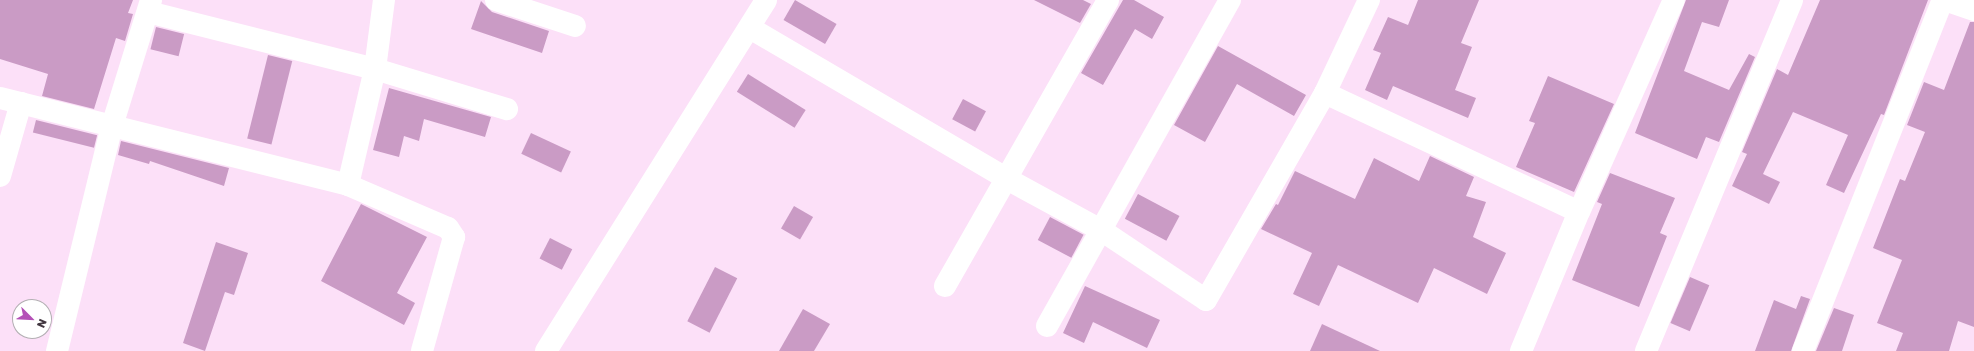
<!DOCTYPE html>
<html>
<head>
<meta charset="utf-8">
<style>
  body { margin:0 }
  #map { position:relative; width:1974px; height:351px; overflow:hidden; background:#fce0f8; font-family:"Golos Text",sans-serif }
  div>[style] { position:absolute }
  .building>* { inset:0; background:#ca9bc5; transform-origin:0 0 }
  .minor>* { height:22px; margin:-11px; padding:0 11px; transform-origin:11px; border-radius:11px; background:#fff }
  span { translate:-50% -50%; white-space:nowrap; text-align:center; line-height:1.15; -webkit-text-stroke:3px #fff; paint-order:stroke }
  .north { position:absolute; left:12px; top:299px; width:40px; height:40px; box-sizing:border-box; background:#fff; border:1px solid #b3afb3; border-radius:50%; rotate:114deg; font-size:11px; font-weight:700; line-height:16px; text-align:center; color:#423740 }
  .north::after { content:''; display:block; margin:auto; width:14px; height:18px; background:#b451b7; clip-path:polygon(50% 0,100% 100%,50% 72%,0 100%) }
</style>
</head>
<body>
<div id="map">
  <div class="building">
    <i style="clip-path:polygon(0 0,133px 0,128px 13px,133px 14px,125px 41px,116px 38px,94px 109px,42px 96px,48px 74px,0 59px)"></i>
    <i style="left:795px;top:0;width:48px;height:23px;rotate:30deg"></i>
    <i style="clip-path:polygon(1034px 0,1083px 0,1091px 4px,1080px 23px)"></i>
    <i style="clip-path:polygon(1123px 0,1134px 0,1164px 17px,1152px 39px,1135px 29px,1103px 85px,1081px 73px)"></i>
    <i style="clip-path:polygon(1418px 0,1479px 0,1461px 43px,1472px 47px,1455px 90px,1476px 98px,1468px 118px,1393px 86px,1387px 100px,1365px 90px,1381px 53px,1373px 50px,1388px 17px,1408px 25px)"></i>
    <i style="clip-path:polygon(1686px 0,1729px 0,1719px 27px,1702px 22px,1684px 71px,1729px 90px,1749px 54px,1755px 57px,1719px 142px,1706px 137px,1697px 159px,1635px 133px)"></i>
    <i style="clip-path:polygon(1820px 0,1928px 0,1884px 115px,1881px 114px,1844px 193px,1826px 185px,1848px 135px,1793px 112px,1763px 174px,1780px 182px,1769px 204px,1732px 186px,1747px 154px,1742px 152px,1777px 69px,1788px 75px)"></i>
    <i style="clip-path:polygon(481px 1px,492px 12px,549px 31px,542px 53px,471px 29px)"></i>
    <i style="clip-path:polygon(1970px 22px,1974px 22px,1974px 327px,1958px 321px,1949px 351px,1896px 351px,1903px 333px,1877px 323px,1902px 260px,1873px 248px,1900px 179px,1905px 181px,1925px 132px,1907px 125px,1924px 82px,1944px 90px)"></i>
    <i style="left:156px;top:27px;width:29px;height:23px;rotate:14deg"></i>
    <i style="clip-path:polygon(1218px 46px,1306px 95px,1294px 116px,1237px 84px,1205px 142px,1174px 125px)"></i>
    <i style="left:268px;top:55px;width:25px;height:86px;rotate:14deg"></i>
    <i style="left:748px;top:74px;width:68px;height:21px;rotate:32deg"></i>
    <i style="clip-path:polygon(1548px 76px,1614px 104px,1574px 192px,1516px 167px,1535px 123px,1529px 121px)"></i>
    <i style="clip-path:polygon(389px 88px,491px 117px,485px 137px,424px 119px,419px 141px,404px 136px,399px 157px,373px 150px)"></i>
    <i style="left:963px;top:99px;width:26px;height:23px;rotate:28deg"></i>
    <i style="left:36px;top:120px;width:63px;height:13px;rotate:14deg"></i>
    <i style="left:531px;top:133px;width:44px;height:23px;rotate:25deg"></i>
    <i style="clip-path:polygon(121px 141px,229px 168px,224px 186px,150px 161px,149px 164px,118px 155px)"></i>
    <i style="clip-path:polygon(1430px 156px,1474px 177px,1466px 196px,1486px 202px,1473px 237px,1506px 253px,1487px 294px,1434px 268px,1418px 303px,1338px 265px,1319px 306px,1293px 294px,1312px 253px,1261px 229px,1276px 204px,1278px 205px,1295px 171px,1355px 199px,1374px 158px,1419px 181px)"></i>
    <i style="clip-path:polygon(1610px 173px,1675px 198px,1660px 233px,1667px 236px,1639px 307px,1572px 280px,1602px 204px,1597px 202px)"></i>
    <i style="left:1138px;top:194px;width:47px;height:28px;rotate:28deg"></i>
    <i style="clip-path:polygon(361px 204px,427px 237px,397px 293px,415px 303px,404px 325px,321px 281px)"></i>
    <i style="left:794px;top:206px;width:22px;height:26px;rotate:30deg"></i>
    <i style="left:1050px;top:217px;width:38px;height:26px;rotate:28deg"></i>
    <i style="left:550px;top:238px;width:25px;height:23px;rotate:27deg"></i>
    <i style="clip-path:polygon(216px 242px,248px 253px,234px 295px,225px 292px,205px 351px,183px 343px)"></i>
    <i style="left:715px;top:267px;width:25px;height:61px;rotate:27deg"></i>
    <i style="left:1690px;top:277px;width:21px;height:50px;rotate:23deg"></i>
    <i style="clip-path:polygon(1085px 286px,1160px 320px,1147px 348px,1093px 322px,1084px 343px,1063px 333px)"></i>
    <i style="clip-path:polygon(1801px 296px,1810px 299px,1791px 351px,1755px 351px,1774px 300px,1796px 309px)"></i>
    <i style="clip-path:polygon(1834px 308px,1854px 315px,1842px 351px,1816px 351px)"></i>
    <i style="clip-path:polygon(803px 309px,830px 324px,814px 351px,779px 351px)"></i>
    <i style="clip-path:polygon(1322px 324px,1380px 351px,1310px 351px)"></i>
  </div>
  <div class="minor">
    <i style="left:496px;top:0;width:83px;rotate:18.2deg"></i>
    <i style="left:1945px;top:0;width:31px;rotate:19deg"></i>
    <i style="left:148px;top:12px;width:234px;rotate:14.1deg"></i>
    <i style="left:375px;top:69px;width:70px;rotate:-82.6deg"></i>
    <i style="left:750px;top:28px;width:298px;rotate:30.4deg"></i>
    <i style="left:1007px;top:179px;width:107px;rotate:28.5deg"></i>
    <i style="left:1101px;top:230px;width:126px;rotate:33.7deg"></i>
    <i style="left:1206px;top:300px;width:239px;rotate:-60.1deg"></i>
    <i style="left:1325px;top:93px;width:103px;rotate:-64.7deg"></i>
    <i style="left:1325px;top:93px;width:280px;rotate:25.1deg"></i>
    <i style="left:0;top:98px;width:359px;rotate:14deg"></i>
    <i style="left:348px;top:185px;width:109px;rotate:23.3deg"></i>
    <i style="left:448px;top:228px;width:11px;rotate:56deg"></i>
    <i style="left:454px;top:237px;width:118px;rotate:105.7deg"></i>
    <i style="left:0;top:176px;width:76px;rotate:-74deg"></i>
    <i style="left:348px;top:185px;width:119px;rotate:-76.9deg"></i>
    <i style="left:375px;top:69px;width:138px;rotate:16.9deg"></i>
    <i style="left:945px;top:286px;width:329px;rotate:-60.3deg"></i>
    <i style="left:1047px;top:326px;width:374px;rotate:-60.7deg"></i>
    <i style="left:57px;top:351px;width:232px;rotate:-76.3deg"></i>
    <i style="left:112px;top:126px;width:132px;rotate:-72.8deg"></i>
    <i style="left:546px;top:351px;width:414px;rotate:-57.9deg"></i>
    <i style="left:1521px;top:351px;width:151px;rotate:-67.4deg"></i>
    <i style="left:1579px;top:212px;width:232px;rotate:-65.9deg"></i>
    <i style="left:1646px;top:351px;width:380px;rotate:-67.4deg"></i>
    <i style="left:1803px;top:351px;width:378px;rotate:-68.3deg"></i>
  </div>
  <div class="north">N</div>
</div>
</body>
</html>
